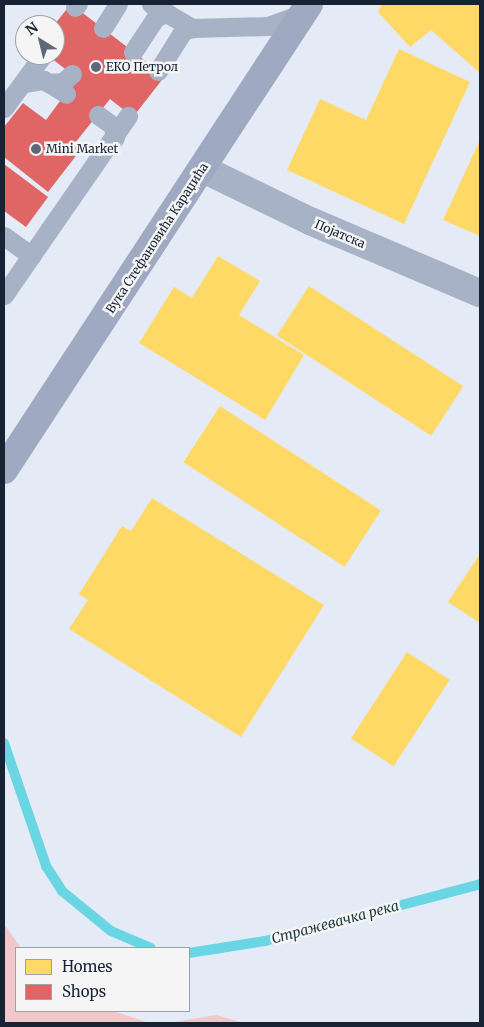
<!DOCTYPE html>
<html>
<head>
<meta charset="utf-8">
<style>
  body { margin:0 }
  #map { position:relative; width:484px; height:1027px; overflow:hidden; background:#e4eaf6; font-family:Merriweather,serif }
  div>[style] { position:absolute }
  .green>* { inset:0; background:#f1c7c9 }
  .homes>* { inset:0; background:#ffd966; transform-origin:0 0 }
  .shops>* { inset:0; background:#e06666 }
  .stream>* { height:10px; margin:-5px; padding:0 5px; transform-origin:5px; border-radius:5px; background:#6ad6e3 }
  .service>* { height:19px; margin:-9.5px; padding:0 9.5px; transform-origin:9.5px; border-radius:9.5px; background:#a8b2c6 }
  .minor>* { height:28px; margin:-14px; padding:0 14px; transform-origin:14px; border-radius:14px; background:#a8b2c6 }
  .primary>* { height:28px; margin:-14px; padding:0 14px; transform-origin:14px; border-radius:14px; background:#9fa9c1 }
  .dots>* { width:14px; height:14px; translate:-50% -50%; box-sizing:border-box; border:2px solid #f5f5f5; border-radius:50% }
  span { translate:-50% -50%; white-space:nowrap; text-align:center; line-height:1.15; -webkit-text-stroke:5px #f5f5f5; paint-order:stroke }
  .poi-label { font-size:12px; color:#182235 }
  .left { translate:0 -50%; text-align:left }
  .street-label { font-size:12px; color:#182235 }
  .water-label { font-size:14px; color:#1d3c3f; font-style:italic }
  .frame { position:absolute; inset:0; border:5px solid #182235; pointer-events:none }
  .legend { position:absolute; left:15px; top:947px; width:175px; height:65px; box-sizing:border-box; background:#f5f5f5; border:1px solid #9da1a8; margin:0; padding:6px 9px; list-style:none; font-size:15px; color:#182235 }
  .legend li { display:flex; align-items:center; gap:10px; height:25px }
  .legend b { width:25px; border:1px solid #9da1a8 }
  .north { position:absolute; left:15px; top:15px; width:50px; height:50px; box-sizing:border-box; background:#f5f5f5; border:1px solid #9da1a8; border-radius:50%; rotate:324deg; font-size:14px; font-weight:700; line-height:20px; text-align:center; color:#182235 }
  .north::after { content:''; display:block; margin:auto; width:18px; height:22px; background:#5f6879; clip-path:polygon(50% 0,100% 100%,50% 72%,0 100%) }
</style>
</head>
<body>
<div id="map">
  <div class="green">
    <i style="clip-path:polygon(4px 924px,21px 948px,16px 948px,16px 1011px,113px 1011px,150px 1023px,4px 1023px)"></i>
    <i style="clip-path:polygon(216px 1015px,244px 1023px,168px 1023px)"></i>
  </div>
  <div class="homes">
    <i style="clip-path:polygon(382px 4px,480px 4px,480px 73px,431px 30px,410px 47px,378px 12px)"></i>
    <i style="clip-path:polygon(399px 49px,470px 82px,404px 224px,287px 170px,320px 99px,366px 120px)"></i>
    <i style="clip-path:polygon(480px 140px,480px 236px,443px 220px)"></i>
    <i style="clip-path:polygon(218px 256px,260px 281px,239px 315px,304px 355px,265px 420px,139px 343px,174px 287px,192px 298px)"></i>
    <i style="left:309px;top:286px;width:184px;height:59px;rotate:33deg"></i>
    <i style="left:220px;top:406px;width:192px;height:67px;rotate:33deg"></i>
    <i style="clip-path:polygon(152px 498px,324px 605px,241px 737px,69px 629px,88px 600px,79px 594px,122px 526px,131px 531px)"></i>
    <i style="clip-path:polygon(480px 554px,480px 623px,448px 602px)"></i>
    <i style="left:407px;top:652px;width:51px;height:103px;rotate:33deg"></i>
  </div>
  <div class="shops">
    <i style="clip-path:polygon(71px 4px,165px 76px,133px 117px,110px 99px,75px 143px,82px 148px,48px 192px,4px 157px,4px 127px,23px 103px,46px 120px,77px 78px,47px 55px,55px 55px,54px 25px)"></i>
    <i style="clip-path:polygon(4px 164px,48px 197px,26px 227px,4px 211px)"></i>
  </div>
  <div class="stream">
    <i style="left:4px;top:743px;width:130px;rotate:71.1deg"></i>
    <i style="left:46px;top:866px;width:30px;rotate:57deg"></i>
    <i style="left:62px;top:891px;width:63px;rotate:39.2deg"></i>
    <i style="left:111px;top:931px;width:43px;rotate:23deg"></i>
    <i style="left:189px;top:953px;width:77px;rotate:-9deg"></i>
    <i style="left:265px;top:941px;width:222px;rotate:-14.8deg"></i>
  </div>
  <div class="service">
    <i style="left:151px;top:4px;width:48px;rotate:30.3deg"></i>
    <i style="left:192px;top:28px;width:76px;rotate:-1.5deg"></i>
    <i style="left:268px;top:26px;width:37px;rotate:-20deg"></i>
    <i style="left:75px;top:7px;width:4px;rotate:-45deg"></i>
    <i style="left:103px;top:28px;width:28px;rotate:-58deg"></i>
    <i style="left:133px;top:52px;width:42px;rotate:-56.7deg"></i>
    <i style="left:156px;top:17px;width:12px;rotate:-20deg"></i>
    <i style="left:158px;top:71px;width:47px;rotate:-58deg"></i>
    <i style="left:183px;top:31px;width:9px;rotate:-18deg"></i>
    <i style="left:24px;top:83px;width:20px;rotate:-9deg"></i>
    <i style="left:44px;top:80px;width:26px;rotate:32deg"></i>
    <i style="left:48px;top:83px;width:15px;rotate:-4deg"></i>
    <i style="left:63px;top:82px;width:12px;rotate:-42deg"></i>
    <i style="left:4px;top:108px;width:66px;rotate:-53.7deg"></i>
    <i style="left:98px;top:115px;width:19px;rotate:36deg"></i>
    <i style="left:113px;top:126px;width:12px;rotate:81deg"></i>
    <i style="left:4px;top:236px;width:34px;rotate:36deg"></i>
    <i style="left:4px;top:295px;width:218px;rotate:-55.3deg"></i>
  </div>
  <div class="minor">
    <i style="left:203px;top:169px;width:119px;rotate:25.9deg"></i>
    <i style="left:310px;top:221px;width:185px;rotate:23deg"></i>
  </div>
  <div class="primary">
    <i style="left:4px;top:470px;width:557px;rotate:-56.79deg"></i>
  </div>
  <div class="dots">
    <i style="left:96px;top:67px;background:#5f6879"></i>
    <i style="left:36px;top:149px;background:#5f6879"></i>
  </div>
  <div class="poi-label">
    <span class="left" style="left:106px;top:67px">ЕКО Петрол</span>
    <span class="left" style="left:46px;top:149px">Mini Market</span>
  </div>
  <div class="street-label">
    <span style="left:340px;top:234px;rotate:23deg">Појатска</span>
    <span style="left:157px;top:238px;rotate:-57deg">Вука Стефановића Караџића</span>
  </div>
  <div class="water-label">
    <span style="left:335px;top:922px;rotate:-15deg">Стражевачка река</span>
  </div>
  <div class="frame"></div>
  <ul class="legend">
  <li><b style="height:14px;background:#ffd966"></b>Homes</li>
  <li><b style="height:14px;background:#e06666"></b>Shops</li>
  </ul>
  <div class="north">N</div>
</div>
</body>
</html>
